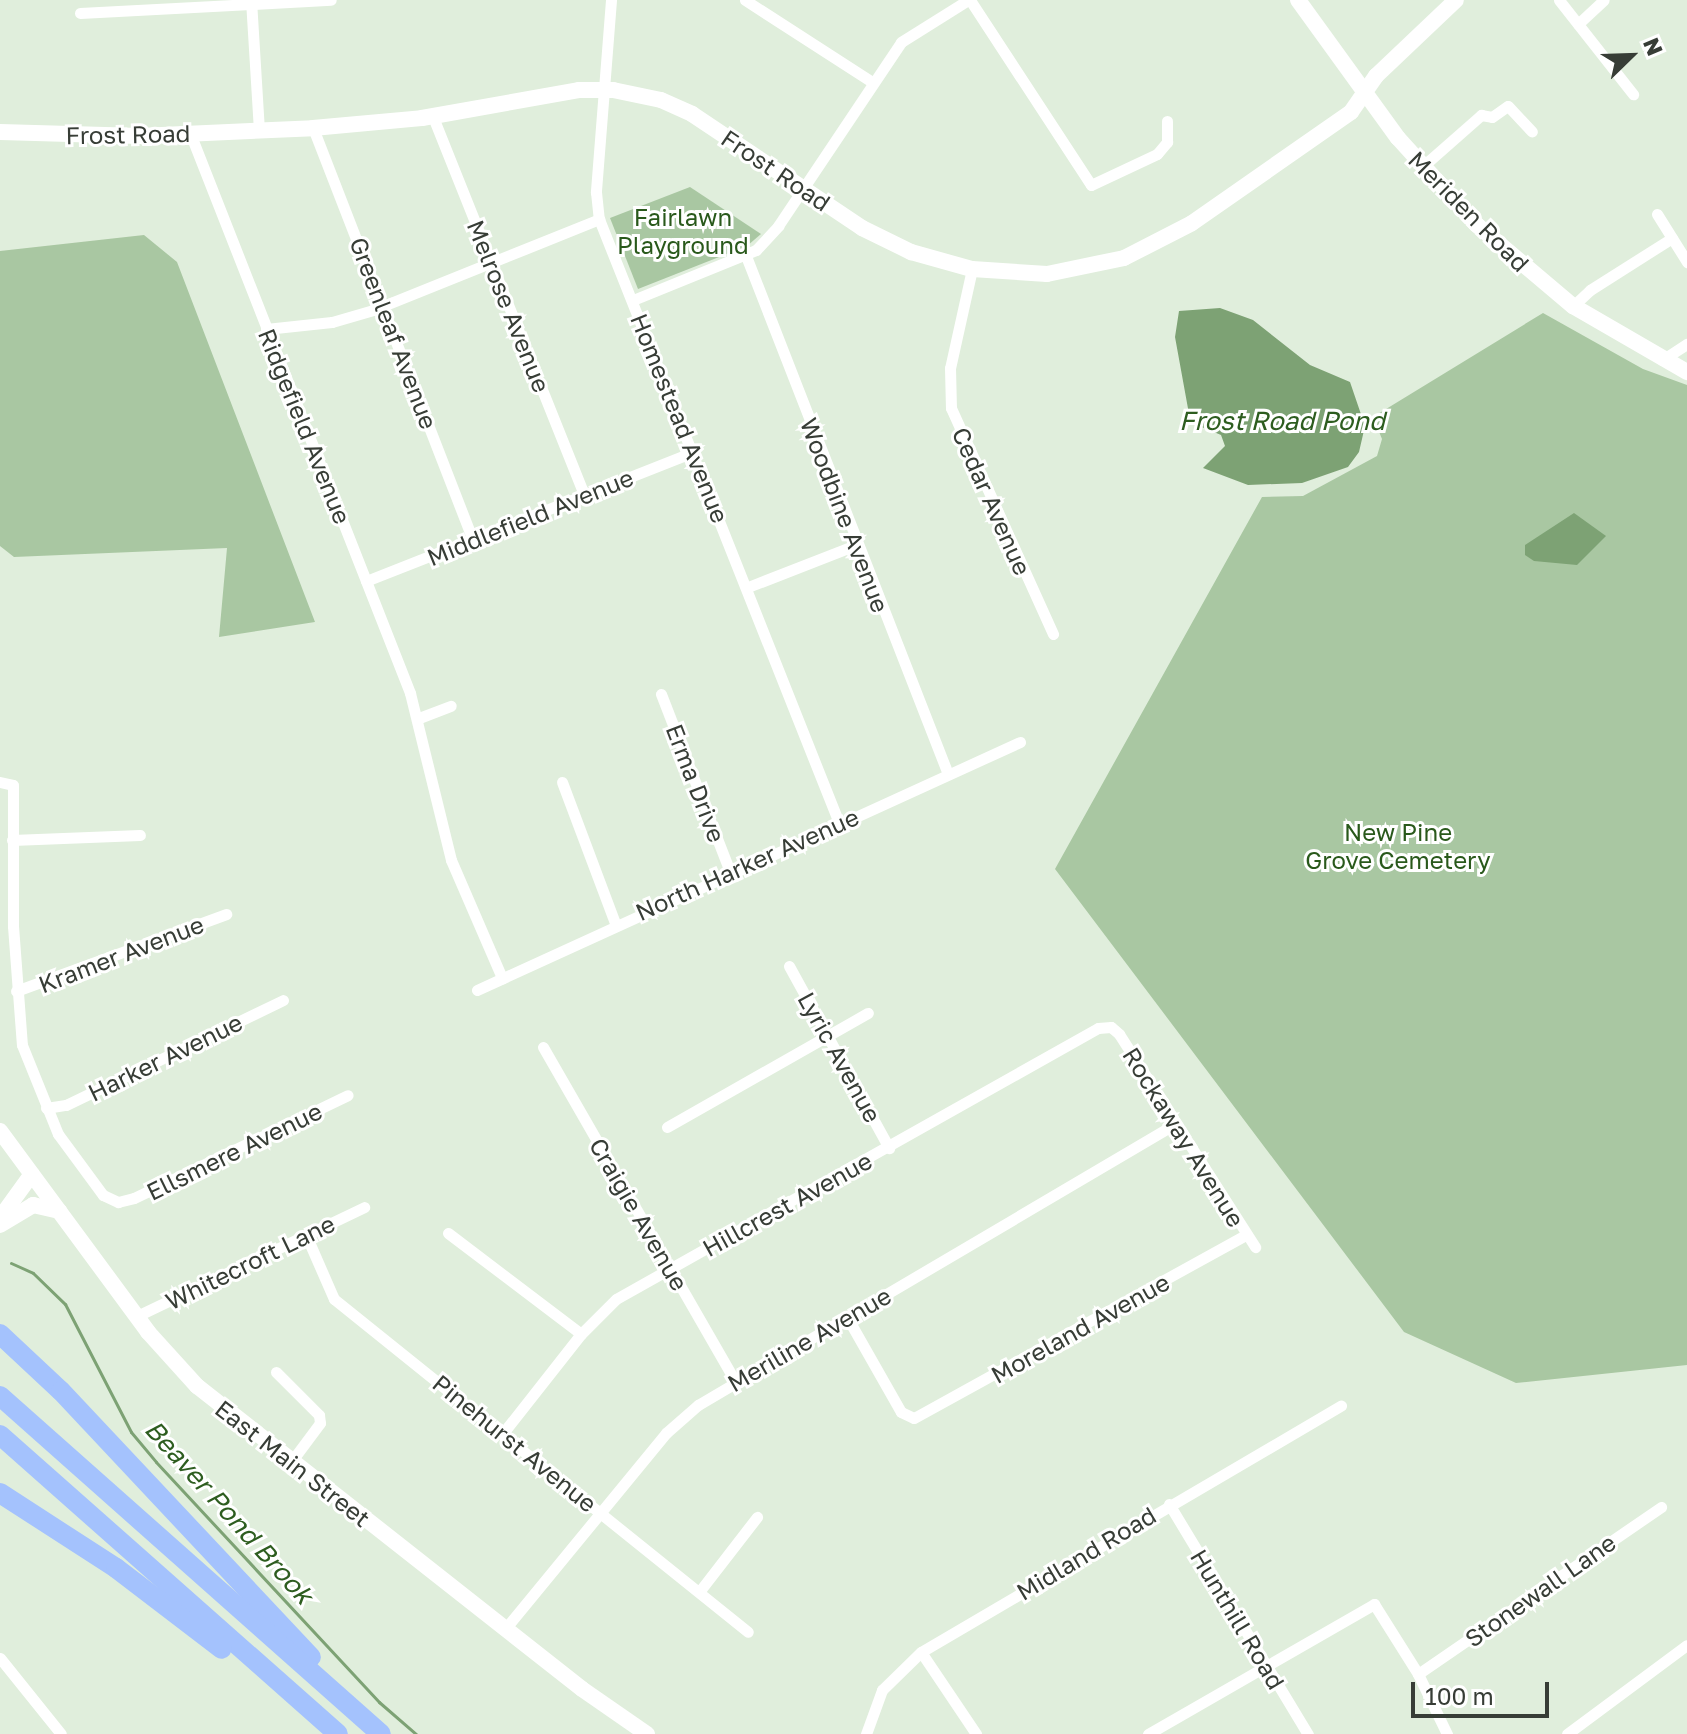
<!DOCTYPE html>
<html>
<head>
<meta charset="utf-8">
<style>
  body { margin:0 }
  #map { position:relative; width:1687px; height:1734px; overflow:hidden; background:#e0eedc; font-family:"Golos Text",sans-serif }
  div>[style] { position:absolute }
  .green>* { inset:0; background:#a9c7a2 }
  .water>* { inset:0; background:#7da274 }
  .stream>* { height:3px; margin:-1.5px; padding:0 1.5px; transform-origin:1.5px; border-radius:1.5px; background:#7da274 }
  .street>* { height:11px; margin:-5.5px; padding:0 5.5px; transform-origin:5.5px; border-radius:5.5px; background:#fff }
  .secondary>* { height:16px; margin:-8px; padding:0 8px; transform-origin:8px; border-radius:8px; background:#fff }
  .highway>* { height:20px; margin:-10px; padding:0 10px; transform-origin:10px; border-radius:10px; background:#a4c2fd }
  span { translate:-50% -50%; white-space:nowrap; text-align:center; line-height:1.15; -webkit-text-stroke:6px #fff; paint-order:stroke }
  .street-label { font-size:24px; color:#373d36 }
  .park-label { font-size:24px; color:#29591b }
  .water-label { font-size:26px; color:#2d5d1f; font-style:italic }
  .north { position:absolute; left:1591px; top:16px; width:80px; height:80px; -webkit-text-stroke:6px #fff; paint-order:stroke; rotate:67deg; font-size:22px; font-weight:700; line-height:32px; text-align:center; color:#373d36 }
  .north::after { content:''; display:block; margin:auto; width:28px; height:36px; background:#373d36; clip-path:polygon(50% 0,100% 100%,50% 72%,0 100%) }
  .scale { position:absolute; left:1411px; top:1682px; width:138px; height:36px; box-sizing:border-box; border:4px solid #373d36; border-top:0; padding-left:10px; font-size:24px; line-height:28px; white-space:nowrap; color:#373d36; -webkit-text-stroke:6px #fff; paint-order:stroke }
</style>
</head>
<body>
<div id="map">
  <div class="green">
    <i style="clip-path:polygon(690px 187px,761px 234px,747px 246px,638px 289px,610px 218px)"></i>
    <i style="clip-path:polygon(144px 235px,177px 262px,315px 622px,219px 637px,227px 548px,14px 557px,0 546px,0 251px)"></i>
    <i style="clip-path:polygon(1543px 313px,1643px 369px,1687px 385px,1687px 1365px,1516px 1383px,1404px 1332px,1055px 869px,1262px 497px,1303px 496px,1377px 456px,1382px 439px,1373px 417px)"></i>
  </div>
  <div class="water">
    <i style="clip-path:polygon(1220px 308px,1253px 320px,1310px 365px,1350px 382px,1365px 426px,1359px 452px,1348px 467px,1302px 483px,1248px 485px,1203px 468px,1225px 446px,1221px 435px,1197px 425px,1189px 414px,1175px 337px,1179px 311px)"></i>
    <i style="clip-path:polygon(1574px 513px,1606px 536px,1577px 565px,1534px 561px,1525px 555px,1525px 545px)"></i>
  </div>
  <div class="stream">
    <i style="left:11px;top:1263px;width:24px;rotate:24deg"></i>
    <i style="left:33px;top:1273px;width:45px;rotate:44.1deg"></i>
    <i style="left:65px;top:1304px;width:144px;rotate:62.7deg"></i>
    <i style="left:131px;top:1432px;width:39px;rotate:50deg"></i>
    <i style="left:156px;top:1462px;width:328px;rotate:47.1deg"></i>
    <i style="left:379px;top:1702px;width:49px;rotate:40.9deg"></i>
  </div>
  <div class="street">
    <i style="left:251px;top:0;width:130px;rotate:86.5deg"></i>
    <i style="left:611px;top:0;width:193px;rotate:94.5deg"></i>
    <i style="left:596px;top:192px;width:27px;rotate:84deg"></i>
    <i style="left:599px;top:219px;width:650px;rotate:68.33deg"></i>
    <i style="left:745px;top:0;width:151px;rotate:32.8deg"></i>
    <i style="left:970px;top:0;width:221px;rotate:56.8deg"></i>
    <i style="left:1091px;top:185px;width:73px;rotate:-25.2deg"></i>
    <i style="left:1157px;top:154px;width:16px;rotate:-50deg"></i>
    <i style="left:1167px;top:142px;width:21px;rotate:-90deg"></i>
    <i style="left:1559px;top:0;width:120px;rotate:51.8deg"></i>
    <i style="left:80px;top:13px;width:251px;rotate:-3deg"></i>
    <i style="left:1578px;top:24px;width:35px;rotate:-43deg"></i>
    <i style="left:433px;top:117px;width:407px;rotate:68.2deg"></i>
    <i style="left:313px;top:128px;width:442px;rotate:68.8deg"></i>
    <i style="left:190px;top:133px;width:602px;rotate:68.55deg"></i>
    <i style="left:410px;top:693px;width:172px;rotate:76.2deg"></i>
    <i style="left:451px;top:860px;width:129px;rotate:66.6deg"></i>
    <i style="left:1422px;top:167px;width:79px;rotate:-41.4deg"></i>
    <i style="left:1481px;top:115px;width:11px;rotate:10deg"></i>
    <i style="left:1492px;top:117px;width:19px;rotate:-35deg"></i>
    <i style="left:1508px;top:106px;width:35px;rotate:47deg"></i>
    <i style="left:1657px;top:214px;width:57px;rotate:58deg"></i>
    <i style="left:746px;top:256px;width:556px;rotate:68.7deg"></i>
    <i style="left:972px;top:269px;width:101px;rotate:102.5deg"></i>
    <i style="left:950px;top:368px;width:40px;rotate:88.6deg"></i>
    <i style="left:951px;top:408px;width:248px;rotate:65.7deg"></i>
    <i style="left:633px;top:300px;width:133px;rotate:-22.1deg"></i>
    <i style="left:756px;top:250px;width:33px;rotate:-47deg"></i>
    <i style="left:778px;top:226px;width:221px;rotate:-56.2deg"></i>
    <i style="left:901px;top:42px;width:79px;rotate:-32.1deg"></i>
    <i style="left:1573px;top:306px;width:23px;rotate:-43deg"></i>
    <i style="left:1590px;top:290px;width:97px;rotate:-32.4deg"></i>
    <i style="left:266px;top:329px;width:66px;rotate:-6.1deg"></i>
    <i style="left:332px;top:322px;width:43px;rotate:-16.3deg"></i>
    <i style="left:373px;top:310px;width:244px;rotate:-21.9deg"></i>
    <i style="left:1662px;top:360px;width:30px;rotate:-33deg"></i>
    <i style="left:366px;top:581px;width:352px;rotate:-21.5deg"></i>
    <i style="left:748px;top:587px;width:116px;rotate:-21.3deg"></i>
    <i style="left:661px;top:694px;width:191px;rotate:68.8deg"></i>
    <i style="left:419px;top:718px;width:34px;rotate:-21deg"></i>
    <i style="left:0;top:782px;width:13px;rotate:13deg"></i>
    <i style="left:13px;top:785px;width:141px;rotate:90deg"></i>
    <i style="left:13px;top:926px;width:119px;rotate:85.7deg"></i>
    <i style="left:22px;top:1045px;width:96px;rotate:68deg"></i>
    <i style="left:58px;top:1134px;width:76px;rotate:53.6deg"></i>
    <i style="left:103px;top:1195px;width:17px;rotate:25deg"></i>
    <i style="left:118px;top:1202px;width:16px;rotate:-14deg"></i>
    <i style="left:134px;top:1198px;width:237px;rotate:-25.7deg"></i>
    <i style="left:562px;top:782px;width:151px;rotate:69.4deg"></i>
    <i style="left:12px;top:840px;width:128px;rotate:-2.2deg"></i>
    <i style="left:789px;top:966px;width:208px;rotate:61.2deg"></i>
    <i style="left:477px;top:990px;width:597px;rotate:-24.55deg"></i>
    <i style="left:16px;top:991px;width:224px;rotate:-20.1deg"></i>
    <i style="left:543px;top:1047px;width:385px;rotate:60.1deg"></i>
    <i style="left:46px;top:1108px;width:20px;rotate:-9deg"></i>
    <i style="left:66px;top:1105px;width:241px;rotate:-25.8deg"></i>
    <i style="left:667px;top:1127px;width:231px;rotate:-29.6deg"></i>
    <i style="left:448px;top:1233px;width:167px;rotate:37.2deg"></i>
    <i style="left:306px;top:1235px;width:70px;rotate:66.4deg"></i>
    <i style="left:334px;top:1299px;width:531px;rotate:38.81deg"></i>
    <i style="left:137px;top:1316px;width:252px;rotate:-25.6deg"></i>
    <i style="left:847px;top:1317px;width:109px;rotate:60.4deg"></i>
    <i style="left:901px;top:1412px;width:14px;rotate:25deg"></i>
    <i style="left:914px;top:1418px;width:378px;rotate:-28.9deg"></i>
    <i style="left:276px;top:1372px;width:61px;rotate:45deg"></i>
    <i style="left:319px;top:1415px;width:8px;rotate:83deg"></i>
    <i style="left:320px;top:1423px;width:49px;rotate:126.6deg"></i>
    <i style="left:503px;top:1433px;width:126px;rotate:-51.8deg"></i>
    <i style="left:581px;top:1334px;width:49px;rotate:-45deg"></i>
    <i style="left:616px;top:1299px;width:553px;rotate:-29.35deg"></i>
    <i style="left:1098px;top:1028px;width:13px;rotate:-4deg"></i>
    <i style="left:1111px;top:1027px;width:11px;rotate:41deg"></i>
    <i style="left:1119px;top:1034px;width:253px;rotate:57.4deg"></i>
    <i style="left:1169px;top:1504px;width:269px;rotate:58.9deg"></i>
    <i style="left:699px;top:1592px;width:95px;rotate:-52.3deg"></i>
    <i style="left:505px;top:1629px;width:254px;rotate:-50.6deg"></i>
    <i style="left:666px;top:1433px;width:43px;rotate:-41.2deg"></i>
    <i style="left:698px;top:1405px;width:554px;rotate:-30.5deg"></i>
    <i style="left:921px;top:1652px;width:99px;rotate:56.1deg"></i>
    <i style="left:0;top:1658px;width:97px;rotate:51.2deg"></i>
    <i style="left:1418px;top:1674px;width:295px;rotate:-34.5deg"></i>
    <i style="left:866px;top:1734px;width:47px;rotate:-70deg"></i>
    <i style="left:882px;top:1690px;width:54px;rotate:-44.3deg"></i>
    <i style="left:921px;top:1652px;width:487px;rotate:-30.4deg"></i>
    <i style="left:1148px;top:1734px;width:261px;rotate:-29.9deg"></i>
    <i style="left:1374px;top:1604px;width:83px;rotate:57.8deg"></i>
    <i style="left:1418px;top:1674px;width:67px;rotate:64.2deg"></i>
    <i style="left:1567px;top:1734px;width:149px;rotate:-36.6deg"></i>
  </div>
  <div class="secondary">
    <i style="left:1298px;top:0;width:170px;rotate:54.1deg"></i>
    <i style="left:1398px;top:138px;width:118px;rotate:47.8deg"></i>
    <i style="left:1477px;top:225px;width:126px;rotate:40.2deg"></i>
    <i style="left:1573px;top:306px;width:132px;rotate:30.1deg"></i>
    <i style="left:0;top:132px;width:140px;rotate:1.6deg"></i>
    <i style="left:140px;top:136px;width:173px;rotate:-2.6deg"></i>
    <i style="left:313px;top:128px;width:109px;rotate:-5.2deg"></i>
    <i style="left:422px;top:118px;width:159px;rotate:-10.1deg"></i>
    <i style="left:579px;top:90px;width:34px"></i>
    <i style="left:613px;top:90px;width:49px;rotate:11.8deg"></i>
    <i style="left:661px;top:100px;width:34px;rotate:24deg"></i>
    <i style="left:692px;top:114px;width:205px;rotate:33.8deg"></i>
    <i style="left:862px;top:228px;width:55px;rotate:26.1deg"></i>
    <i style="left:911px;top:252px;width:63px;rotate:15.6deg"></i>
    <i style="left:972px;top:269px;width:75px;rotate:3.8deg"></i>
    <i style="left:1047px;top:274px;width:79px;rotate:-11.7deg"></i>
    <i style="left:1124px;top:258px;width:76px;rotate:-27.2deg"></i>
    <i style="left:1192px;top:223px;width:194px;rotate:-34.9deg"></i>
    <i style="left:1351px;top:112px;width:44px;rotate:-55.2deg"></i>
    <i style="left:1376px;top:76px;width:110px;rotate:-43.5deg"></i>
    <i style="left:0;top:1131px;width:250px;rotate:53.6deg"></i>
    <i style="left:148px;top:1332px;width:73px;rotate:47.8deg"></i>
    <i style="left:197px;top:1386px;width:490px;rotate:38.2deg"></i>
    <i style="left:582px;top:1689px;width:79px;rotate:34.7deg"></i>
    <i style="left:0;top:1218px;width:54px;rotate:-54deg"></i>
    <i style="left:0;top:1225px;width:39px;rotate:-31deg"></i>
    <i style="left:33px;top:1205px;width:27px;rotate:13deg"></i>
  </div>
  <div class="highway">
    <i style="left:0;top:1334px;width:83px;rotate:43.1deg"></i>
    <i style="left:61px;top:1391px;width:365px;rotate:46.8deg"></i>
    <i style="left:0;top:1396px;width:509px;rotate:41.58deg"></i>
    <i style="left:0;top:1435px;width:451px;rotate:41.5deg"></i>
    <i style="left:0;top:1493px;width:138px;rotate:32.9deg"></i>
    <i style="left:116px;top:1568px;width:133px;rotate:37.4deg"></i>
  </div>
  <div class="street-label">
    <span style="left:128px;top:134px;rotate:-1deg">Frost Road</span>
    <span style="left:776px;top:170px;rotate:34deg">Frost Road</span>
    <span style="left:1469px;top:211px;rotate:45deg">Meriden Road</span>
    <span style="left:509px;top:306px;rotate:68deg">Melrose Avenue</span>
    <span style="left:394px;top:333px;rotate:69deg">Greenleaf Avenue</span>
    <span style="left:680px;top:418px;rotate:68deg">Homestead Avenue</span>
    <span style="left:305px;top:426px;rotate:68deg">Ridgefield Avenue</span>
    <span style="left:992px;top:501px;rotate:66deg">Cedar Avenue</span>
    <span style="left:845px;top:515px;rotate:69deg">Woodbine Avenue</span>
    <span style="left:530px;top:517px;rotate:-22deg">Middlefield Avenue</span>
    <span style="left:696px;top:783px;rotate:69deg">Erma Drive</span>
    <span style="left:747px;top:864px;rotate:-24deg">North Harker Avenue</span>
    <span style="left:121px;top:954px;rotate:-21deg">Kramer Avenue</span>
    <span style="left:165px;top:1057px;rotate:-26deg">Harker Avenue</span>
    <span style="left:840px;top:1057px;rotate:61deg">Lyric Avenue</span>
    <span style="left:1184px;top:1137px;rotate:58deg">Rockaway Avenue</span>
    <span style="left:234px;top:1151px;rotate:-26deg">Ellsmere Avenue</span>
    <span style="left:787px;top:1204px;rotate:-29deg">Hillcrest Avenue</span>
    <span style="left:639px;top:1214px;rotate:60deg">Craigie Avenue</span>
    <span style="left:250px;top:1262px;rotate:-26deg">Whitecroft Lane</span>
    <span style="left:1080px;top:1328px;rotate:-29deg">Moreland Avenue</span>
    <span style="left:809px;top:1339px;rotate:-30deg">Meriline Avenue</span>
    <span style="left:515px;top:1443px;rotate:39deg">Pinehurst Avenue</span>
    <span style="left:293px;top:1463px;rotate:38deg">East Main Street</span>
    <span style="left:1086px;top:1553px;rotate:-31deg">Midland Road</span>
    <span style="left:1540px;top:1590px;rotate:-35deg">Stonewall Lane</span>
    <span style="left:1238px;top:1619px;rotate:59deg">Hunthill Road</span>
  </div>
  <div class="park-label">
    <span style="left:683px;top:231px">Fairlawn<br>Playground</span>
    <span style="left:1398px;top:846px">New Pine<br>Grove Cemetery</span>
  </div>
  <div class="water-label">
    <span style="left:1282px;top:421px">Frost Road Pond</span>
    <span style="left:229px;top:1512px;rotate:48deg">Beaver Pond Brook</span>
  </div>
  <div class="north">N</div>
  <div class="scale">100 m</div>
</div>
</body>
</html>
